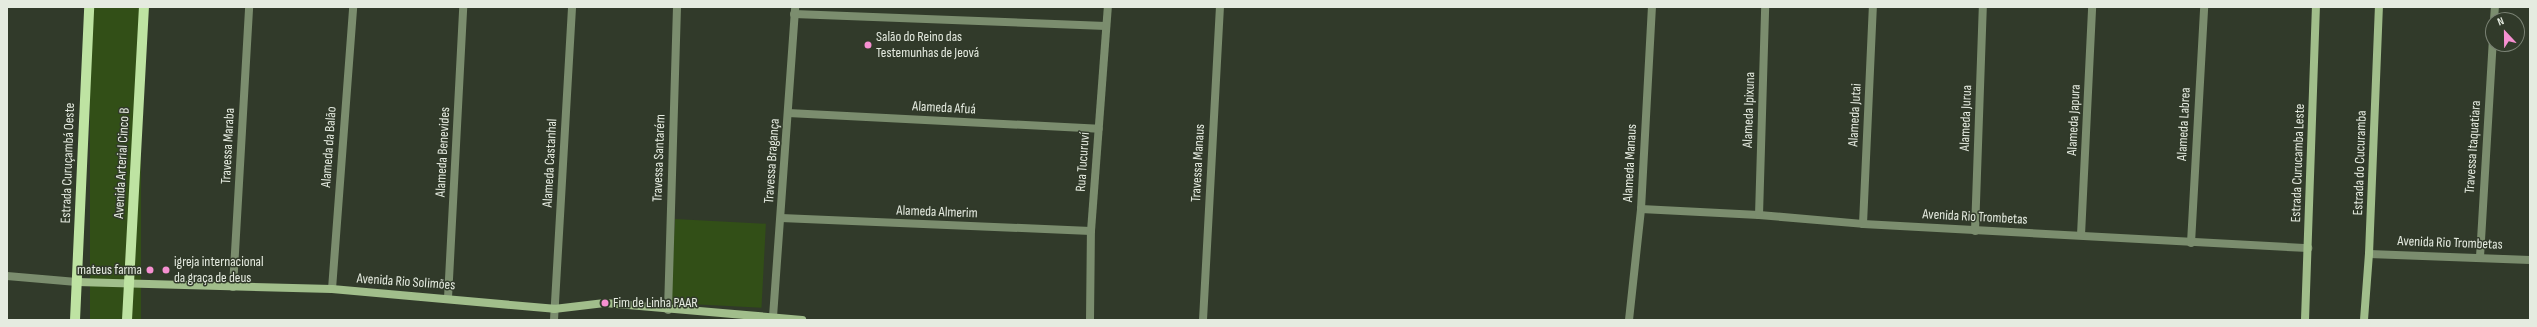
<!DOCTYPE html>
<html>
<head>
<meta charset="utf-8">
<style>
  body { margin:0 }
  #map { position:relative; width:2537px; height:327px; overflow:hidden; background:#313a2a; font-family:"Sofia Sans Condensed",sans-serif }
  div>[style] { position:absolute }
  .green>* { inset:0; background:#324f17; transform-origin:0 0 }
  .street>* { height:8px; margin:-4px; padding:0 4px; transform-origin:4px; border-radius:4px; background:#7b8d6e }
  .secondary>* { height:8px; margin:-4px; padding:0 4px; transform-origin:4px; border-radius:4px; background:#a1be8b }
  .primary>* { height:10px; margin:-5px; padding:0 5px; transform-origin:5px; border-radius:5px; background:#bee3a2 }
  .dots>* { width:11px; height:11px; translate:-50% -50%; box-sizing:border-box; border:2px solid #313a2a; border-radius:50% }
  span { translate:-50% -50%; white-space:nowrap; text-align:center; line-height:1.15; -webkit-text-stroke:3px #313a2a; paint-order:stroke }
  .poi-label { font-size:14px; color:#e5ebe0 }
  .left { translate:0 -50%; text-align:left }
  .right { translate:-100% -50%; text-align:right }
  .street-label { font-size:14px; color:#e5ebe0 }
  .frame { position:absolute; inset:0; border:8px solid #e5ebe0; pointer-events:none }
  .north { position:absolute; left:2485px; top:12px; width:40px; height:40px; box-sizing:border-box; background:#313a2a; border:1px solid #798173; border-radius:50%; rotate:338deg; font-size:11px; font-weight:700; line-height:16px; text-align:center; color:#e5ebe0 }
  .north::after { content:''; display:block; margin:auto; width:14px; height:18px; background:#f690d1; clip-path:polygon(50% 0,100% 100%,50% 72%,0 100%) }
</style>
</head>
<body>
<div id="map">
  <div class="green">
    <i style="left:90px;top:7px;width:51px;height:313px"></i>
    <i style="left:675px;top:219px;width:91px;height:84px;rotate:3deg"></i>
  </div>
  <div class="street">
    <i style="left:794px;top:14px;width:312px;rotate:2.2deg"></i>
    <i style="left:2494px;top:20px;width:13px;rotate:-86deg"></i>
    <i style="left:788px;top:113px;width:311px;rotate:2.9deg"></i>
    <i style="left:1641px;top:209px;width:118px;rotate:2.9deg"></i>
    <i style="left:1759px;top:215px;width:104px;rotate:4.9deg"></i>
    <i style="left:1863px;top:224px;width:446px;rotate:3.1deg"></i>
    <i style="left:1759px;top:215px;width:208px;rotate:-88.3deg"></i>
    <i style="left:781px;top:218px;width:310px;rotate:2.4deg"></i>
    <i style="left:1863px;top:224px;width:217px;rotate:-87.4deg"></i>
    <i style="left:1975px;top:231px;width:224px;rotate:-88deg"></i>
    <i style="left:2081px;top:235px;width:228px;rotate:-87.2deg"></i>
    <i style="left:2191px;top:243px;width:236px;rotate:-86.8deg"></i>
    <i style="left:2369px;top:254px;width:161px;rotate:2.1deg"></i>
    <i style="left:2480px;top:257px;width:218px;rotate:-86.6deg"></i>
    <i style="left:7px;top:276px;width:70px;rotate:4.9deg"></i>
    <i style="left:233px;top:287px;width:280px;rotate:-86.7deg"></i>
    <i style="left:332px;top:289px;width:283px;rotate:-85.7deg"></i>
    <i style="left:448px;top:298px;width:291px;rotate:-87deg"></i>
    <i style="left:668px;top:310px;width:303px;rotate:-88.3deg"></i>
    <i style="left:773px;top:317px;width:311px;rotate:-85.9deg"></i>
    <i style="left:554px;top:320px;width:314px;rotate:-86.7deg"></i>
    <i style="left:1090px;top:320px;width:89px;rotate:-89.4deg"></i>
    <i style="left:1091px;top:231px;width:225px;rotate:-85.7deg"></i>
    <i style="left:1203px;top:320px;width:313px;rotate:-86.9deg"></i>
    <i style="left:1629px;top:320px;width:112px;rotate:-83.8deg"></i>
    <i style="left:1641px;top:209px;width:202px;rotate:-86.9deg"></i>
  </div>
  <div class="secondary">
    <i style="left:77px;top:282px;width:255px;rotate:1.6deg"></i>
    <i style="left:332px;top:289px;width:223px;rotate:5.1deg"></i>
    <i style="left:554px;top:309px;width:51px;rotate:-6.7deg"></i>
    <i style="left:605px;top:303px;width:198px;rotate:4.9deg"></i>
    <i style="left:2305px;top:320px;width:313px;rotate:-88deg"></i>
    <i style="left:2364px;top:320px;width:66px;rotate:-85.7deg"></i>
    <i style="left:2369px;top:254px;width:247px;rotate:-87.7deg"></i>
  </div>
  <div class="primary">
    <i style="left:75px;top:320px;width:313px;rotate:-87.4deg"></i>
    <i style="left:127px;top:320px;width:313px;rotate:-86.9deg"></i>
  </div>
  <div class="dots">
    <i style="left:868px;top:45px;background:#f690d1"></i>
    <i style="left:150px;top:270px;background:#f690d1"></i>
    <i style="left:166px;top:270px;background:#f690d1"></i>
    <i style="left:605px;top:303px;background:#f690d1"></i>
  </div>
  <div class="poi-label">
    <span class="left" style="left:876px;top:45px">Salão do Reino das<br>Testemunhas de Jeová</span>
    <span class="left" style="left:174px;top:270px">igreja internacional<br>da graça de deus</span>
    <span class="right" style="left:142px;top:270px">mateus farma</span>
    <span class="left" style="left:613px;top:303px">Fim de Linha PAAR</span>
  </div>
  <div class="street-label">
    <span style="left:944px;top:108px;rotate:3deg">Alameda Afuá</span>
    <span style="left:1749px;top:110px;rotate:-88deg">Alameda Ipixuna</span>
    <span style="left:1855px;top:115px;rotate:-87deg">Alameda Jutai</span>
    <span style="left:1966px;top:118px;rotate:-88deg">Alameda Jurua</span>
    <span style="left:2074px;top:120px;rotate:-87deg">Alameda Japura</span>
    <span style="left:2184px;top:124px;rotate:-87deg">Alameda Labrea</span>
    <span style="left:228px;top:146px;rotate:-87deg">Travessa Maraba</span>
    <span style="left:329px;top:147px;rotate:-86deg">Alameda da Balão</span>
    <span style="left:2473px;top:147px;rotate:-86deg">Travessa Itaquatiara</span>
    <span style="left:443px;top:152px;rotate:-87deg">Alameda Benevides</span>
    <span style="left:659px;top:158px;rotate:-88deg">Travessa Santarém</span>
    <span style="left:772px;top:161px;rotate:-86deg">Travessa Bragança</span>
    <span style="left:1083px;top:162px;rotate:-86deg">Rua Tucuruví</span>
    <span style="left:68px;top:163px;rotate:-88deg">Estrada Curuçambá Oeste</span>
    <span style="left:122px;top:163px;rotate:-87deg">Avenida Arterial Cinco B</span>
    <span style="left:550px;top:163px;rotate:-87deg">Alameda Castanhal</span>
    <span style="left:1198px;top:163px;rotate:-87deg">Travessa Manaus</span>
    <span style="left:1630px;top:163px;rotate:-87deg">Alameda Manaus</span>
    <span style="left:2298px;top:163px;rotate:-88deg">Estrada Curucamba Leste</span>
    <span style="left:2360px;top:163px;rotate:-88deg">Estrada do Cucuramba</span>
    <span style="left:937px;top:212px;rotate:2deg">Alameda Almerim</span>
    <span style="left:1975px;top:217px;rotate:3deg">Avenida Rio Trombetas</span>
    <span style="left:2450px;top:243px;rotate:2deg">Avenida Rio Trombetas</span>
    <span style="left:406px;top:282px;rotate:4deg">Avenida Rio Solimões</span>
  </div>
  <div class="frame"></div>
  <div class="north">N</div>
</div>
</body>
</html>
